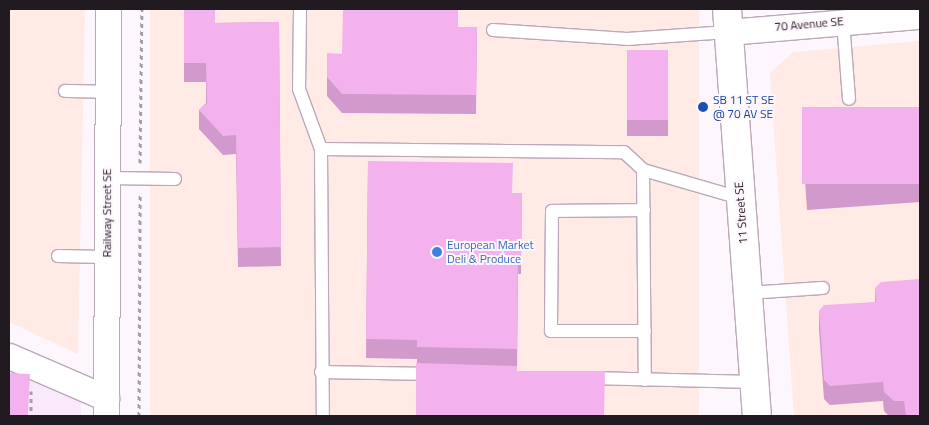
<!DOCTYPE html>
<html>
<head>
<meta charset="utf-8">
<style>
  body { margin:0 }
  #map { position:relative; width:929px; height:425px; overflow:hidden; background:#fef6fd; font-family:"Titillium Web",sans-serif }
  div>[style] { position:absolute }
  .commercial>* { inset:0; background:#fae9fa }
  .industrial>* { inset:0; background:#ffeae5; transform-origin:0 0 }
  .path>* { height:3px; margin-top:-1.5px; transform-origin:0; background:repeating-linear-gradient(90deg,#a69ea5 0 4px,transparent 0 8px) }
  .roads { filter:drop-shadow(1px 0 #bba8b9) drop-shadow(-1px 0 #bba8b9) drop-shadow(0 1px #bba8b9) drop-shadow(0 -1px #bba8b9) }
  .lane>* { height:12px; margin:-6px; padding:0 6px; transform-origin:6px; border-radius:6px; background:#fff }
  .street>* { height:25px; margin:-12.5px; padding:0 12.5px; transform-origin:12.5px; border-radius:12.5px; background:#fff }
  .secondary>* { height:28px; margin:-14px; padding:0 14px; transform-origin:14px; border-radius:14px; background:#fff }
  .wall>* { inset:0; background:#d199cc; transform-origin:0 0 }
  .building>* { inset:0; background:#f3b2ed; transform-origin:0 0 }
  .dots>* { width:14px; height:14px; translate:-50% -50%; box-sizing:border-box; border:2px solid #fef6fd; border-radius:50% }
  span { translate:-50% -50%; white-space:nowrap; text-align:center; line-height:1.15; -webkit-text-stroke:4px #fef6fd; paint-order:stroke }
  .street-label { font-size:12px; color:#211a20 }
  .transit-label { font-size:12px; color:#164399 }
  .left { translate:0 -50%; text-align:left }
  .shop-label { font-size:12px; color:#366cbe }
  .frame { position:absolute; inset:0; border:10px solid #211a20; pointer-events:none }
</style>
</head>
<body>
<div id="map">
  <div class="commercial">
    <i style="clip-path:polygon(9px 344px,81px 376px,81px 416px,9px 416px)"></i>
  </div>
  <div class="industrial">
    <i style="clip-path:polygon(9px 9px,85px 9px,78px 354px,9px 322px)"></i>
    <i style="left:150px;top:9px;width:549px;height:407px"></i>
    <i style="clip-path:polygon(920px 41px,920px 416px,794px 416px,770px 73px,793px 52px)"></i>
  </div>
  <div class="path">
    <i style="left:140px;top:163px;width:154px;rotate:-89.3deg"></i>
    <i style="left:31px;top:391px;width:25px;rotate:90deg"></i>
    <i style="left:139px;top:416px;width:222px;rotate:-89.7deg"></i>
  </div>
  <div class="roads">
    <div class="lane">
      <i style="left:300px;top:9px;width:80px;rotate:90.7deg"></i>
      <i style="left:299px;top:89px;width:64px;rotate:69.9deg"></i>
      <i style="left:321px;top:149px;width:267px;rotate:89.6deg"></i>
      <i style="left:843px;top:21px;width:78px;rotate:85.6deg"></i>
      <i style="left:493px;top:30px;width:134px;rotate:3.8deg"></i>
      <i style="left:627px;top:39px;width:101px;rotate:-4deg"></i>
      <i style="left:65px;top:91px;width:43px;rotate:1.3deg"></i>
      <i style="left:321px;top:149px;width:303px;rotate:0.6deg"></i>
      <i style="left:624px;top:152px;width:26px;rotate:43deg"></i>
      <i style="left:643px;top:170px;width:101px;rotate:16.1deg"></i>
      <i style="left:643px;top:170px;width:210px;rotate:89.5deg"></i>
      <i style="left:107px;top:178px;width:68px;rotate:0.8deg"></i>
      <i style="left:644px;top:210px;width:92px;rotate:179.4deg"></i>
      <i style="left:552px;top:211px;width:120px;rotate:90.5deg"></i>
      <i style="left:551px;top:331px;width:94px"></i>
      <i style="left:58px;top:256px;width:49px;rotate:1.2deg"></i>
      <i style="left:747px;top:293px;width:76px;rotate:-3.8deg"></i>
      <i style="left:321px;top:372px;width:111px;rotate:1deg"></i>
      <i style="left:589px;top:378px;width:165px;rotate:1.4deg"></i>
    </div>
    <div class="street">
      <i style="left:728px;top:32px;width:193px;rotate:-4.8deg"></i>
      <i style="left:9px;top:356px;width:106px;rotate:23.4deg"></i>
      <i style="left:106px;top:416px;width:407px;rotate:-89.7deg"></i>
    </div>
    <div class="secondary">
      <i style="left:727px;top:9px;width:408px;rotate:85.8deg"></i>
    </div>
  </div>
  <div class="wall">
    <i style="clip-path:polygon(184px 9px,215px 23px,279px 22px,281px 266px,238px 267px,236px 154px,223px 155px,199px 129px,199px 110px,206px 103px,206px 82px,184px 82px)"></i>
    <i style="clip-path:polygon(458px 27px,477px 27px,476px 114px,342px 113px,327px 96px,327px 77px,342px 54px)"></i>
    <i style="left:627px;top:50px;width:41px;height:86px"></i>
    <i style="clip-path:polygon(920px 107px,920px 202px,807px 210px,802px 134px,802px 115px)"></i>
    <i style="clip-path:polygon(368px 161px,513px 193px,522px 193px,521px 274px,518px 274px,517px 371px,416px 416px,417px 359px,366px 358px)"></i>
    <i style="clip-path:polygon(875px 288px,920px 416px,889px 416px,884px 411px,883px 401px,830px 405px,824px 399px,819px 330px,819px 311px,875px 302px)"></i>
  </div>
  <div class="building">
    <i style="clip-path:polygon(184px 9px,215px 9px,215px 23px,279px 22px,281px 247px,238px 248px,236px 135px,223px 136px,199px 110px,207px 103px,206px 63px,184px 63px)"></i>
    <i style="clip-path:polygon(343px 9px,458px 9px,458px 27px,477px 27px,476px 95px,342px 94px,327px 77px,327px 53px,342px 54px)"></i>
    <i style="left:627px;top:50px;width:41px;height:70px"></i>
    <i style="left:920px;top:107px;width:77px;height:118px;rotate:90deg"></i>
    <i style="clip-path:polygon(368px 161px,513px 163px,512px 193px,522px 193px,521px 255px,518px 255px,517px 349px,417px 347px,417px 340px,366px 339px)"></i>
    <i style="clip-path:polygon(920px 279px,920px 416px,906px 416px,904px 401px,894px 401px,884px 392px,883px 382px,830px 386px,824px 380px,819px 311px,824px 305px,876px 302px,875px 288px,881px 282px)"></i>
    <i style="clip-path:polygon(416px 363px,517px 366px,517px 371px,605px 371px,604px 416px,416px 416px)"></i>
    <i style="left:9px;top:373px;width:21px;height:43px;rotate:3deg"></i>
  </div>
  <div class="dots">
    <i style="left:703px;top:107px;background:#1a4fb4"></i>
    <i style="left:437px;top:252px;background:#3f7fe0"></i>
  </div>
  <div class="street-label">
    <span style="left:809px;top:24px;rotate:-5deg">70 Avenue SE</span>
    <span style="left:107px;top:213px;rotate:-90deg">Railway Street SE</span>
    <span style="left:741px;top:213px;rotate:-94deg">11 Street SE</span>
  </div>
  <div class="transit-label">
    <span class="left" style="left:713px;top:107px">SB 11 ST SE<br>@ 70 AV SE</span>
  </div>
  <div class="shop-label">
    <span class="left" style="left:447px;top:252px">European Market<br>Deli &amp; Produce</span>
  </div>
  <div class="frame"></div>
</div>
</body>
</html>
